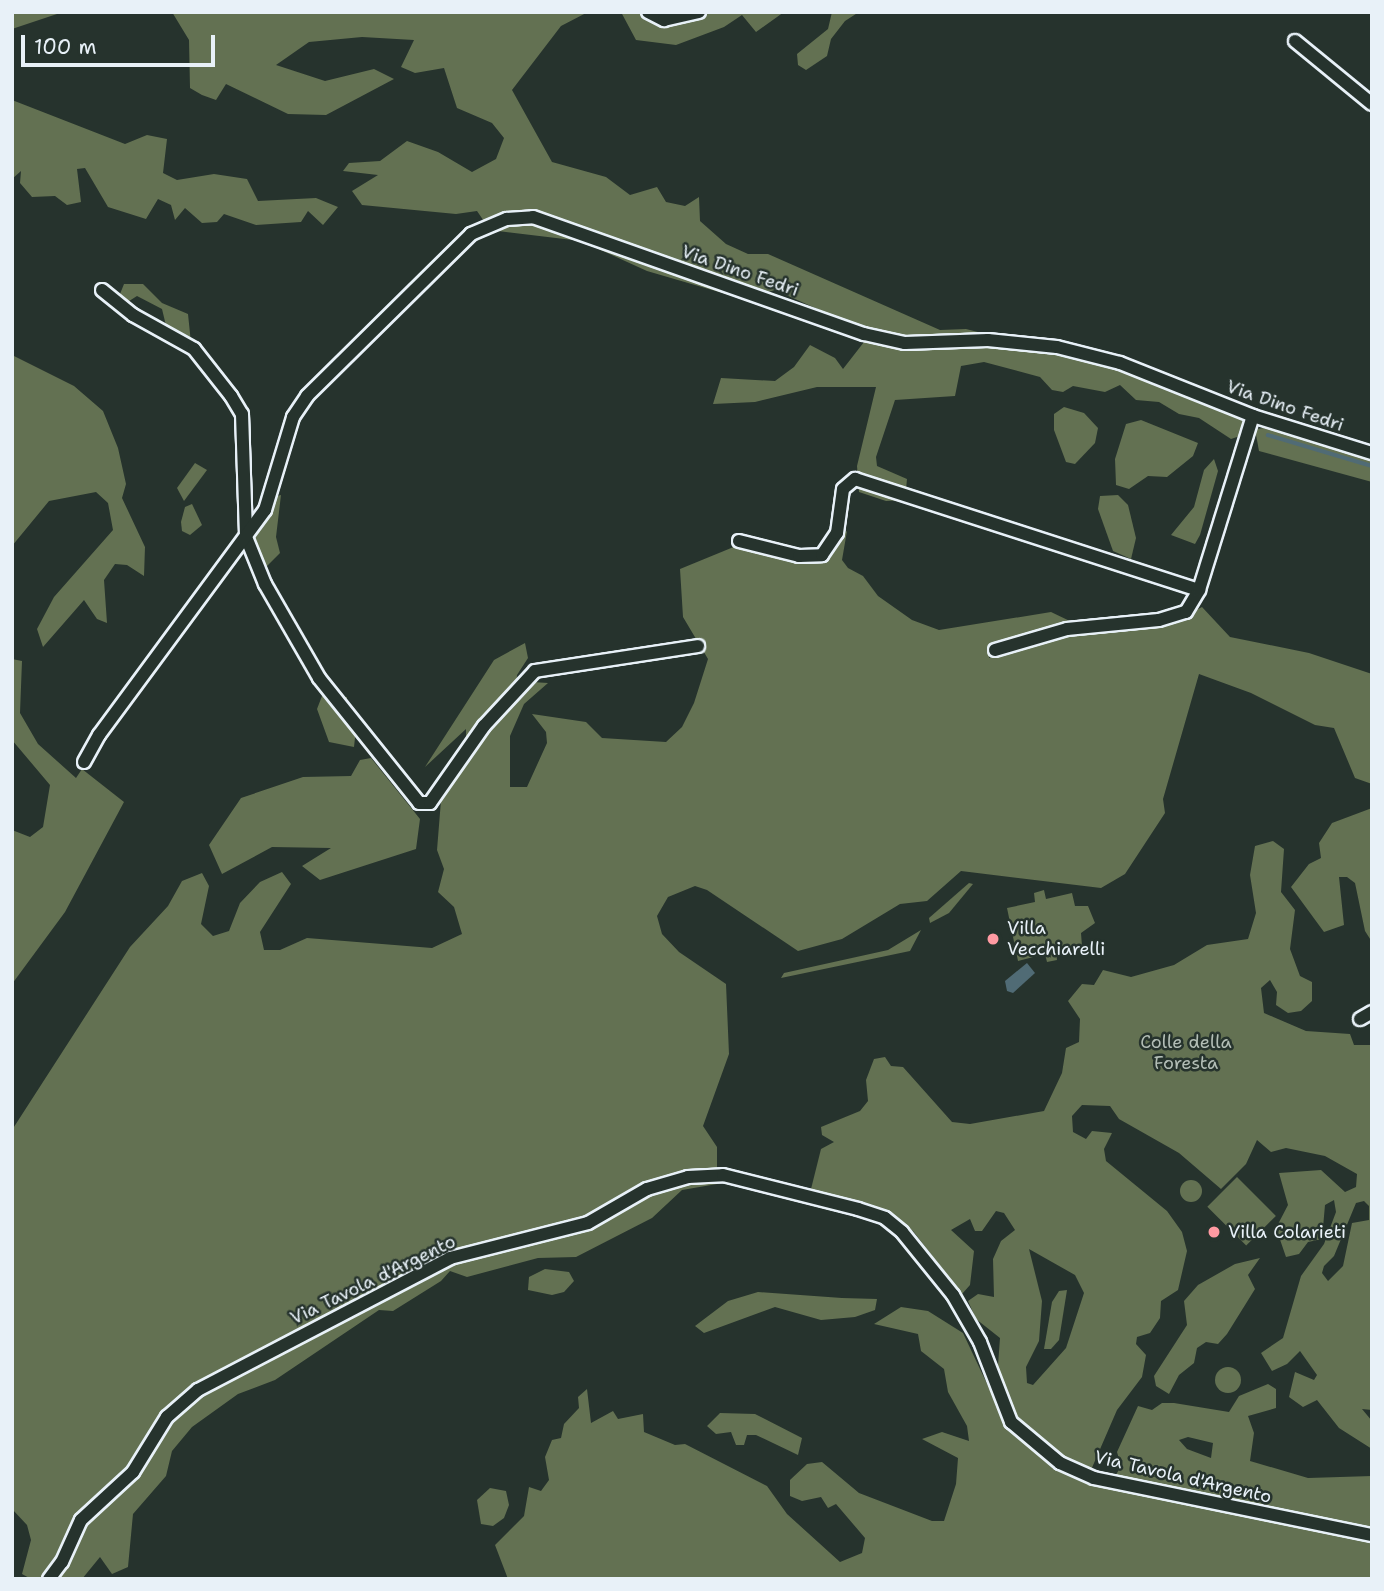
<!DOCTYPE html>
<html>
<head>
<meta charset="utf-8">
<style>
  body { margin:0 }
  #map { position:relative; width:1384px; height:1591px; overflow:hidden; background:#26332d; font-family:"Shantell Sans",sans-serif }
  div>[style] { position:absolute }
  .green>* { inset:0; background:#637152; transform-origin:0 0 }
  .round { border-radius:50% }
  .water>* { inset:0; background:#506b75 }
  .stream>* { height:3.5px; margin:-1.75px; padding:0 1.75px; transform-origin:1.75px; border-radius:1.75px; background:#506b75 }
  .roads { filter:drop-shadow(2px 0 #e8f1f8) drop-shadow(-2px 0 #e8f1f8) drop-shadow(0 2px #e8f1f8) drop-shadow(0 -2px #e8f1f8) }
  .minor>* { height:12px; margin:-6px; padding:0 6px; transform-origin:6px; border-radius:6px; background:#26332d }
  .dots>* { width:19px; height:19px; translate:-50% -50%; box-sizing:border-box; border:4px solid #26332d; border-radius:50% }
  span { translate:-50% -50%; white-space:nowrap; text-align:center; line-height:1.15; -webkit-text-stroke:5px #26332d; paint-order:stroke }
  .street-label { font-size:18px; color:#e8f1f8 }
  .poi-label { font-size:18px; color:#e8f1f8 }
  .left { translate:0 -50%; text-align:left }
  .park-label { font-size:18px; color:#b3beb6 }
  .frame { position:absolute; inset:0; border:14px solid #e8f1f8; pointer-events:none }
  .scale { position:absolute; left:21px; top:35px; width:194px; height:32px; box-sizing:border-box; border:4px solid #e8f1f8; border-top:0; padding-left:9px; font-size:21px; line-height:24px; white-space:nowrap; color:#e8f1f8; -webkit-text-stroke:5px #26332d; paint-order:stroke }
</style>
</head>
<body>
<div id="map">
  <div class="green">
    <i style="clip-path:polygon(12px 12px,63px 12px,12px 29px)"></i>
    <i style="clip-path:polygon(172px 12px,588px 12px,561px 26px,512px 90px,552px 162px,606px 177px,630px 195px,657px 187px,666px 202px,685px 206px,699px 197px,700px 221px,726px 244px,748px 254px,768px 254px,940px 330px,966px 329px,1053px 351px,1082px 345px,1098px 351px,1244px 414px,1240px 436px,1231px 439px,1199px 418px,1179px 414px,1159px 402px,1136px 400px,1120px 385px,1105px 392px,1073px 386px,1063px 392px,1052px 390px,1040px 377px,984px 362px,961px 366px,955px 396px,895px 400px,876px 457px,877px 466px,907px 479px,905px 500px,886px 501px,859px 492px,857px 466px,876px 387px,817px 387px,755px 402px,713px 404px,721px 378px,775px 381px,794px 367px,810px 345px,835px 358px,843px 369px,871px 333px,775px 290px,743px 299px,647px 271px,581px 241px,490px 230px,477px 211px,456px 214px,362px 205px,352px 191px,378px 175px,343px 171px,349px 163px,380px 161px,407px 141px,438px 152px,472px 172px,496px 159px,504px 138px,492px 123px,457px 108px,444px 68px,415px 73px,401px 67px,414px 40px,362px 37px,309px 42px,276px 65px,325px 81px,374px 69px,394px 79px,326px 115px,288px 114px,226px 84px,216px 100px,202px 95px,190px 88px,189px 40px)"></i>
    <i style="clip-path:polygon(621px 12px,784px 12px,756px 32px,742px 15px,724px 27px,676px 45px,636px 40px)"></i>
    <i style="clip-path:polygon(832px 12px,859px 12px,845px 21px,831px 39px,827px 56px,806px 70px,798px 65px,797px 54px,828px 29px)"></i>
    <i style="clip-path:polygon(12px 100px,125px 144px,147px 135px,167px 139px,163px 173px,177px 180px,214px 174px,247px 179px,258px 201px,316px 198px,338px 207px,323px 225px,308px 211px,301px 222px,256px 225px,224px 214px,217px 222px,202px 223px,185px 208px,175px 220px,171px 205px,158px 199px,146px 219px,108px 207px,85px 168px,77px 169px,81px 202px,67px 205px,55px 196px,32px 197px,20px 183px,21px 171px,12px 179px)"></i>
    <i style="clip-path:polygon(124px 284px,143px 284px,162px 303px,188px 314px,191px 343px,168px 334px,162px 309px,137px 296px,126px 303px,120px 294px)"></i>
    <i style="clip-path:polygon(12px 355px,74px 386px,103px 411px,118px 448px,126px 484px,122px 498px,145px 547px,144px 576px,127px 565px,115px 564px,104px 580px,107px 623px,97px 619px,84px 600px,43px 647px,37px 629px,54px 597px,113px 530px,108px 503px,96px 492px,49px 501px,12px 546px)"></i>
    <i style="clip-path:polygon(1064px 407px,1084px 413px,1098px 428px,1095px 443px,1075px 464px,1066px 462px,1054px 430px,1054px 414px)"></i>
    <i style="clip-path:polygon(1141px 420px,1198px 443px,1193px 456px,1167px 477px,1148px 476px,1129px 489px,1116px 485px,1115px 459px,1126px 424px)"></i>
    <i style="clip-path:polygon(1264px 428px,1327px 439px,1372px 454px,1372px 482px,1259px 451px,1255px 429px)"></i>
    <i style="clip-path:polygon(1214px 459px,1218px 471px,1200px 535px,1195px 544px,1171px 535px,1194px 507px,1204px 470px)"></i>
    <i style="clip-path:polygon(195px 463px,207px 470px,184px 501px,177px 488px)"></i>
    <i style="clip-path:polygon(281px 495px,276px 537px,280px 553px,267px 566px,255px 561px,249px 546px,268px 519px,270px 498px)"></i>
    <i style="clip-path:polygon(1118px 495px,1128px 505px,1136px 538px,1131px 559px,1113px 551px,1098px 509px,1100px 496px)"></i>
    <i style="clip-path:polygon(192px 504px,202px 525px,190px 535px,182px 531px,181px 522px,185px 507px)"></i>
    <i style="clip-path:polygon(847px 531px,842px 560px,848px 568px,863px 576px,878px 596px,912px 620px,939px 630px,1051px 612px,1074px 623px,989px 650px,989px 658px,1019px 646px,1083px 632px,1166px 626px,1202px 607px,1230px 637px,1309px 653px,1372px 674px,1372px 784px,1355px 778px,1334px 728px,1315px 725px,1251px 693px,1199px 674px,1163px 799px,1165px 813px,1125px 874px,1101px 888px,961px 871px,927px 901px,900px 904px,842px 939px,798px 951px,707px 890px,695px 886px,668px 897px,657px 916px,662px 934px,679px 952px,726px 984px,729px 1054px,703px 1126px,717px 1147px,717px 1184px,682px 1190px,652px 1218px,576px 1257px,538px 1258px,467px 1277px,450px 1271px,441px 1281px,393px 1311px,379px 1310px,275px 1380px,238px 1394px,192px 1427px,172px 1451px,166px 1476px,133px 1514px,128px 1567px,112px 1574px,100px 1557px,82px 1579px,31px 1579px,22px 1574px,31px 1540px,27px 1525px,12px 1509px,12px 1130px,130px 947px,168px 906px,182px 881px,202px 873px,209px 886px,201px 924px,213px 936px,229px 931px,240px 903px,260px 882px,282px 872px,291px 884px,260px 932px,264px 950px,280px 950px,307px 938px,432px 948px,462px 934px,454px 907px,438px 892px,444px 869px,437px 850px,442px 788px,466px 743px,466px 729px,425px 767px,494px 660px,525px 643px,528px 658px,517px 675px,516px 690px,532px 682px,548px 683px,524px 704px,510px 736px,510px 787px,527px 787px,547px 743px,546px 732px,532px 714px,586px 722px,602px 738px,666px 742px,682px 727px,694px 703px,708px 659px,683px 617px,680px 569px,736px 546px,808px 561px)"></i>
    <i style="clip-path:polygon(12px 659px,22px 661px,20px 713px,38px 744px,76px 778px,82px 769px,124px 802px,65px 912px,12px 984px,12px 830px,30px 837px,43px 827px,50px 785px,12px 740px)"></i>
    <i style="clip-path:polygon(322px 696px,347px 697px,346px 722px,356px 729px,354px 747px,329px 742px,317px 709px)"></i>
    <i style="clip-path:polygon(371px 758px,420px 819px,416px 849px,320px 880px,302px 866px,331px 848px,272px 847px,222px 874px,209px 845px,241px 798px,303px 777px,351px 776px,360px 760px)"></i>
    <i style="clip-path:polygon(1372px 808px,1372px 942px,1365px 931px,1355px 883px,1347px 877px,1339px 877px,1344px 925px,1324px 932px,1291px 887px,1309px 864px,1321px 858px,1319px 843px,1332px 823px)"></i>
    <i style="clip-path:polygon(evenodd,1273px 841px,1284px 849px,1281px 892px,1295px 910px,1290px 949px,1300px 976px,1312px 982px,1312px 1001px,1301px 1011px,1288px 1013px,1276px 1005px,1277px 992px,1270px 980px,1261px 988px,1264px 1013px,1306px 1031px,1350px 1034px,1354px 1045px,1372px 1045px,1372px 1410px,1362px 1409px,1372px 1421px,1372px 1449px,1339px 1428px,1317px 1400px,1303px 1407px,1289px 1397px,1295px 1372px,1314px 1380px,1317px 1375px,1300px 1351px,1287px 1364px,1272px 1371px,1261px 1353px,1283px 1338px,1301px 1276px,1324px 1244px,1336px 1212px,1334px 1200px,1325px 1205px,1322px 1239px,1308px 1242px,1299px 1254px,1286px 1257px,1276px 1228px,1288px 1205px,1279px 1173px,1321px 1170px,1345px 1192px,1356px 1187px,1357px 1174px,1325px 1156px,1286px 1148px,1271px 1152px,1257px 1140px,1246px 1164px,1221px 1189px,1179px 1153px,1119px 1119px,1110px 1106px,1082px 1105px,1072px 1116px,1073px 1132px,1086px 1139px,1092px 1131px,1112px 1133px,1104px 1149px,1106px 1161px,1167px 1211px,1182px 1232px,1187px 1251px,1178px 1290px,1161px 1301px,1160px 1318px,1150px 1333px,1137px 1337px,1136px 1344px,1146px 1355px,1142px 1377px,1117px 1410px,1091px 1470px,1098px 1480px,1113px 1480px,1121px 1466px,1117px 1452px,1138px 1406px,1152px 1410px,1162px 1403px,1174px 1403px,1229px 1412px,1239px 1396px,1268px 1384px,1276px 1389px,1276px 1408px,1248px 1416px,1254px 1433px,1250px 1461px,1308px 1478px,1372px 1476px,1372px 1579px,508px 1579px,495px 1545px,524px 1516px,529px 1487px,541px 1491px,549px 1480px,545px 1457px,552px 1440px,561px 1438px,564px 1424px,579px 1408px,578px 1397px,587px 1389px,591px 1423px,613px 1411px,618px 1419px,643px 1414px,644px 1432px,675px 1445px,685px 1444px,767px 1486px,787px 1514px,840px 1562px,862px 1553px,865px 1538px,836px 1504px,828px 1508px,821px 1497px,802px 1501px,790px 1496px,790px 1480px,807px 1464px,822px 1462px,859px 1493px,932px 1521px,944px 1521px,956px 1484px,958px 1458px,922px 1439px,942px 1432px,969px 1441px,967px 1426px,948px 1392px,944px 1369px,921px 1351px,918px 1334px,874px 1324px,901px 1307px,928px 1311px,963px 1333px,989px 1388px,997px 1379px,1000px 1338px,976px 1319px,968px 1301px,978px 1294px,994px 1297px,993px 1259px,1001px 1241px,1015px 1230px,1004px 1213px,996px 1211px,982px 1231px,975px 1231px,970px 1219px,951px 1230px,974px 1251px,970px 1285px,962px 1294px,913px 1231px,889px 1216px,811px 1189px,821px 1149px,834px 1142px,822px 1135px,821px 1127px,860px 1111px,868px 1101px,866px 1080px,874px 1059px,885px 1057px,891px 1066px,903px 1067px,952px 1122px,970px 1124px,1044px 1111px,1062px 1073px,1066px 1048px,1079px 1042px,1080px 1019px,1068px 1001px,1082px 984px,1094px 985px,1103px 970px,1131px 977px,1174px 965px,1207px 945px,1248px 939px,1256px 913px,1250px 875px,1255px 846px,1273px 841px,1364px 1201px,1369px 1206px,1369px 1220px,1352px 1223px,1343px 1266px,1328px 1281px,1322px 1273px,1324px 1266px,1334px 1256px,1356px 1203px,1364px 1201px,1273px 841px,1029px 1249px,1075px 1275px,1084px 1293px,1066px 1348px,1033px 1385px,1027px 1383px,1026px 1367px,1039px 1341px,1042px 1301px,1029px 1249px,1273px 841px,1188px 1437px,1213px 1443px,1211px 1458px,1187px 1449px,1179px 1440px,1188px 1437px)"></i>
    <i style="clip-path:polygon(969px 883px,973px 884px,949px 913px,930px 923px,929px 918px)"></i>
    <i style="clip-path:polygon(1044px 890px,1046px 899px,1072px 893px,1075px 906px,1088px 906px,1095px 923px,1081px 933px,1082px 946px,1056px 952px,1057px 960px,1047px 962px,1045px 954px,1018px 961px,1007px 908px,1035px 902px,1034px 893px)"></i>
    <i style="clip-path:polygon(921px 930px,910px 951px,781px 978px,784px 973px,888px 950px)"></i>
    <i style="left:1237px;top:1177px;width:55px;height:42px;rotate:45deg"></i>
    <i class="round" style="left:1180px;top:1180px;width:22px;height:22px"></i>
    <i style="clip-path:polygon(1260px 1258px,1248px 1275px,1255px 1289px,1227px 1334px,1218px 1344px,1206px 1342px,1197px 1348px,1194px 1363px,1179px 1375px,1169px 1394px,1156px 1386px,1154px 1376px,1187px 1325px,1184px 1301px,1198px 1285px,1235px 1264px)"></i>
    <i style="clip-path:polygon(545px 1269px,569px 1272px,574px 1281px,564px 1292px,552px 1295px,528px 1290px,529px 1277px)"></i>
    <i style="clip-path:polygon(1067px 1290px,1059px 1340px,1051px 1349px,1044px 1349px,1052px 1302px,1059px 1291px)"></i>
    <i style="clip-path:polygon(758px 1292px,842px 1298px,877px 1299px,875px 1310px,855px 1317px,821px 1320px,775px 1307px,704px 1333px,695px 1326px,728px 1301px)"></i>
    <i class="round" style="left:1215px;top:1367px;width:26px;height:26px"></i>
    <i style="clip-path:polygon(720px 1413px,755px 1414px,802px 1438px,798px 1455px,756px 1435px,747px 1435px,744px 1445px,736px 1445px,731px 1432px,716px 1434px,707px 1426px)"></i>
    <i style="clip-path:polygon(490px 1488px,506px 1491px,509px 1505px,504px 1518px,493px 1526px,481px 1524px,477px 1500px)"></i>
  </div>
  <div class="water">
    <i style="clip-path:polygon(1027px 963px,1035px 973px,1013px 993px,1007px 991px,1005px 981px)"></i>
  </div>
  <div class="stream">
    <i style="left:1268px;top:435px;width:109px;rotate:16.6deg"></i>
  </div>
  <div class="roads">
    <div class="minor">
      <i style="left:648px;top:12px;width:18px;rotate:27deg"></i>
      <i style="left:664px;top:20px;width:36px;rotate:-13deg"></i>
      <i style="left:1295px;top:41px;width:99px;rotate:39.3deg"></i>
      <i style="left:102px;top:290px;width:40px;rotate:39deg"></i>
      <i style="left:133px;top:315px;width:70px;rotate:29.1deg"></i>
      <i style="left:194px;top:349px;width:60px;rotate:51.8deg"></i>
      <i style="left:231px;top:396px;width:21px;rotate:59deg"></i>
      <i style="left:242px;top:414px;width:123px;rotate:88.1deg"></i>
      <i style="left:246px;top:537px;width:51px;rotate:68deg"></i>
      <i style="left:265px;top:584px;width:108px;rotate:60.1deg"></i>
      <i style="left:319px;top:678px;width:160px;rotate:51.3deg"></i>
      <i style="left:419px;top:803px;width:11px"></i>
      <i style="left:430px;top:803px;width:94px;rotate:-55deg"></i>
      <i style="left:484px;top:726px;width:75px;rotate:-47.2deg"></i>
      <i style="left:535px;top:671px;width:165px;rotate:-8.7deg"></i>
      <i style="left:739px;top:541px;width:62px;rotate:14deg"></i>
      <i style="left:799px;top:556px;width:23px;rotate:-2deg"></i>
      <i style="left:822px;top:555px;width:27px;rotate:-56deg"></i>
      <i style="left:837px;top:533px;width:44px;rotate:-82.2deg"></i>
      <i style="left:843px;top:489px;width:16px;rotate:-40deg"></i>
      <i style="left:855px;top:479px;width:361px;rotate:17.9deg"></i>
      <i style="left:995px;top:650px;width:75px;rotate:-16.3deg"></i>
      <i style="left:1067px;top:629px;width:92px;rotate:-5.6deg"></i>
      <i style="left:1159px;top:620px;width:28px;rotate:-17deg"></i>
      <i style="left:1186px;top:612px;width:26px;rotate:-59deg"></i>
      <i style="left:1199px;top:590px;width:182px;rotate:-72.8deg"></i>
      <i style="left:84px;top:762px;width:31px;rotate:-61deg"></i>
      <i style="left:99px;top:735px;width:280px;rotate:-53.6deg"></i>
      <i style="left:265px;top:510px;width:97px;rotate:-73.2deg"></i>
      <i style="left:293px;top:417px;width:25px;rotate:-56deg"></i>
      <i style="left:307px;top:396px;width:231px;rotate:-44.6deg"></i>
      <i style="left:471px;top:234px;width:39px;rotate:-23deg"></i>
      <i style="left:507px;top:219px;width:26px;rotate:-4deg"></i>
      <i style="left:533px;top:217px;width:351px;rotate:19.5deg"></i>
      <i style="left:864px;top:334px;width:42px;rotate:12.4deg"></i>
      <i style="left:905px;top:343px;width:83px;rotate:-2.1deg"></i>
      <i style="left:988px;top:340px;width:69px;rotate:5.8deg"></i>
      <i style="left:1057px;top:347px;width:65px;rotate:14.3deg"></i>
      <i style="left:1120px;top:363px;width:143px;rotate:21.7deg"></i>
      <i style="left:1253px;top:416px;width:125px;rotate:17.3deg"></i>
      <i style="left:1360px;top:1019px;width:14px;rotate:-30deg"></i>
      <i style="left:49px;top:1579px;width:21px;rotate:-53deg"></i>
      <i style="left:62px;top:1562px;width:46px;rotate:-65.7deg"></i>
      <i style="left:81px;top:1520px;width:71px;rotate:-42.7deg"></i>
      <i style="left:133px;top:1472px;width:65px;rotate:-58.3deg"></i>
      <i style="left:167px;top:1417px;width:41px;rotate:-41.1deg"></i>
      <i style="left:198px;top:1390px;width:284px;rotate:-27.6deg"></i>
      <i style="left:450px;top:1258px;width:142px;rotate:-14.2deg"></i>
      <i style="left:588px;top:1223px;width:68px;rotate:-30deg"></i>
      <i style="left:647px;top:1189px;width:43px;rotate:-16.3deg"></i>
      <i style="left:688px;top:1177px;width:35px;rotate:-3deg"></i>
      <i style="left:723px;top:1175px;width:139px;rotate:14.1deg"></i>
      <i style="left:858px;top:1209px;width:28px;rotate:18deg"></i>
      <i style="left:885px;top:1218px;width:22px;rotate:39deg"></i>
      <i style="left:902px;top:1232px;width:81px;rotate:51deg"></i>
      <i style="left:953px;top:1295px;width:54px;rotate:60.1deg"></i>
      <i style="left:980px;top:1342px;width:86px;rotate:68.8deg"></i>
      <i style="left:1011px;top:1422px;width:64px;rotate:39.9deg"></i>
      <i style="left:1060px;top:1463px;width:37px;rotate:24deg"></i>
      <i style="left:1094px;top:1478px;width:284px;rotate:11.6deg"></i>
    </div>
  </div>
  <div class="dots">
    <i style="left:993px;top:939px;background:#ff9aa2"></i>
    <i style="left:1214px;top:1232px;background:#ff9aa2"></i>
  </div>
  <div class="street-label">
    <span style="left:740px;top:271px;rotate:19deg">Via Dino Fedri</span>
    <span style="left:1285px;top:406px;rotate:19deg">Via Dino Fedri</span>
    <span style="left:373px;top:1280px;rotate:-26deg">Via Tavola d'Argento</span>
    <span style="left:1183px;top:1477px;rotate:13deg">Via Tavola d'Argento</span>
  </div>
  <div class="poi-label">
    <span class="left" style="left:1007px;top:939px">Villa<br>Vecchiarelli</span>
    <span class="left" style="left:1228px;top:1232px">Villa Colarieti</span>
  </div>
  <div class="park-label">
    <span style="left:1186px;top:1053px">Colle della<br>Foresta</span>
  </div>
  <div class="frame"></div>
  <div class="scale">100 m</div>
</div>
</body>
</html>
